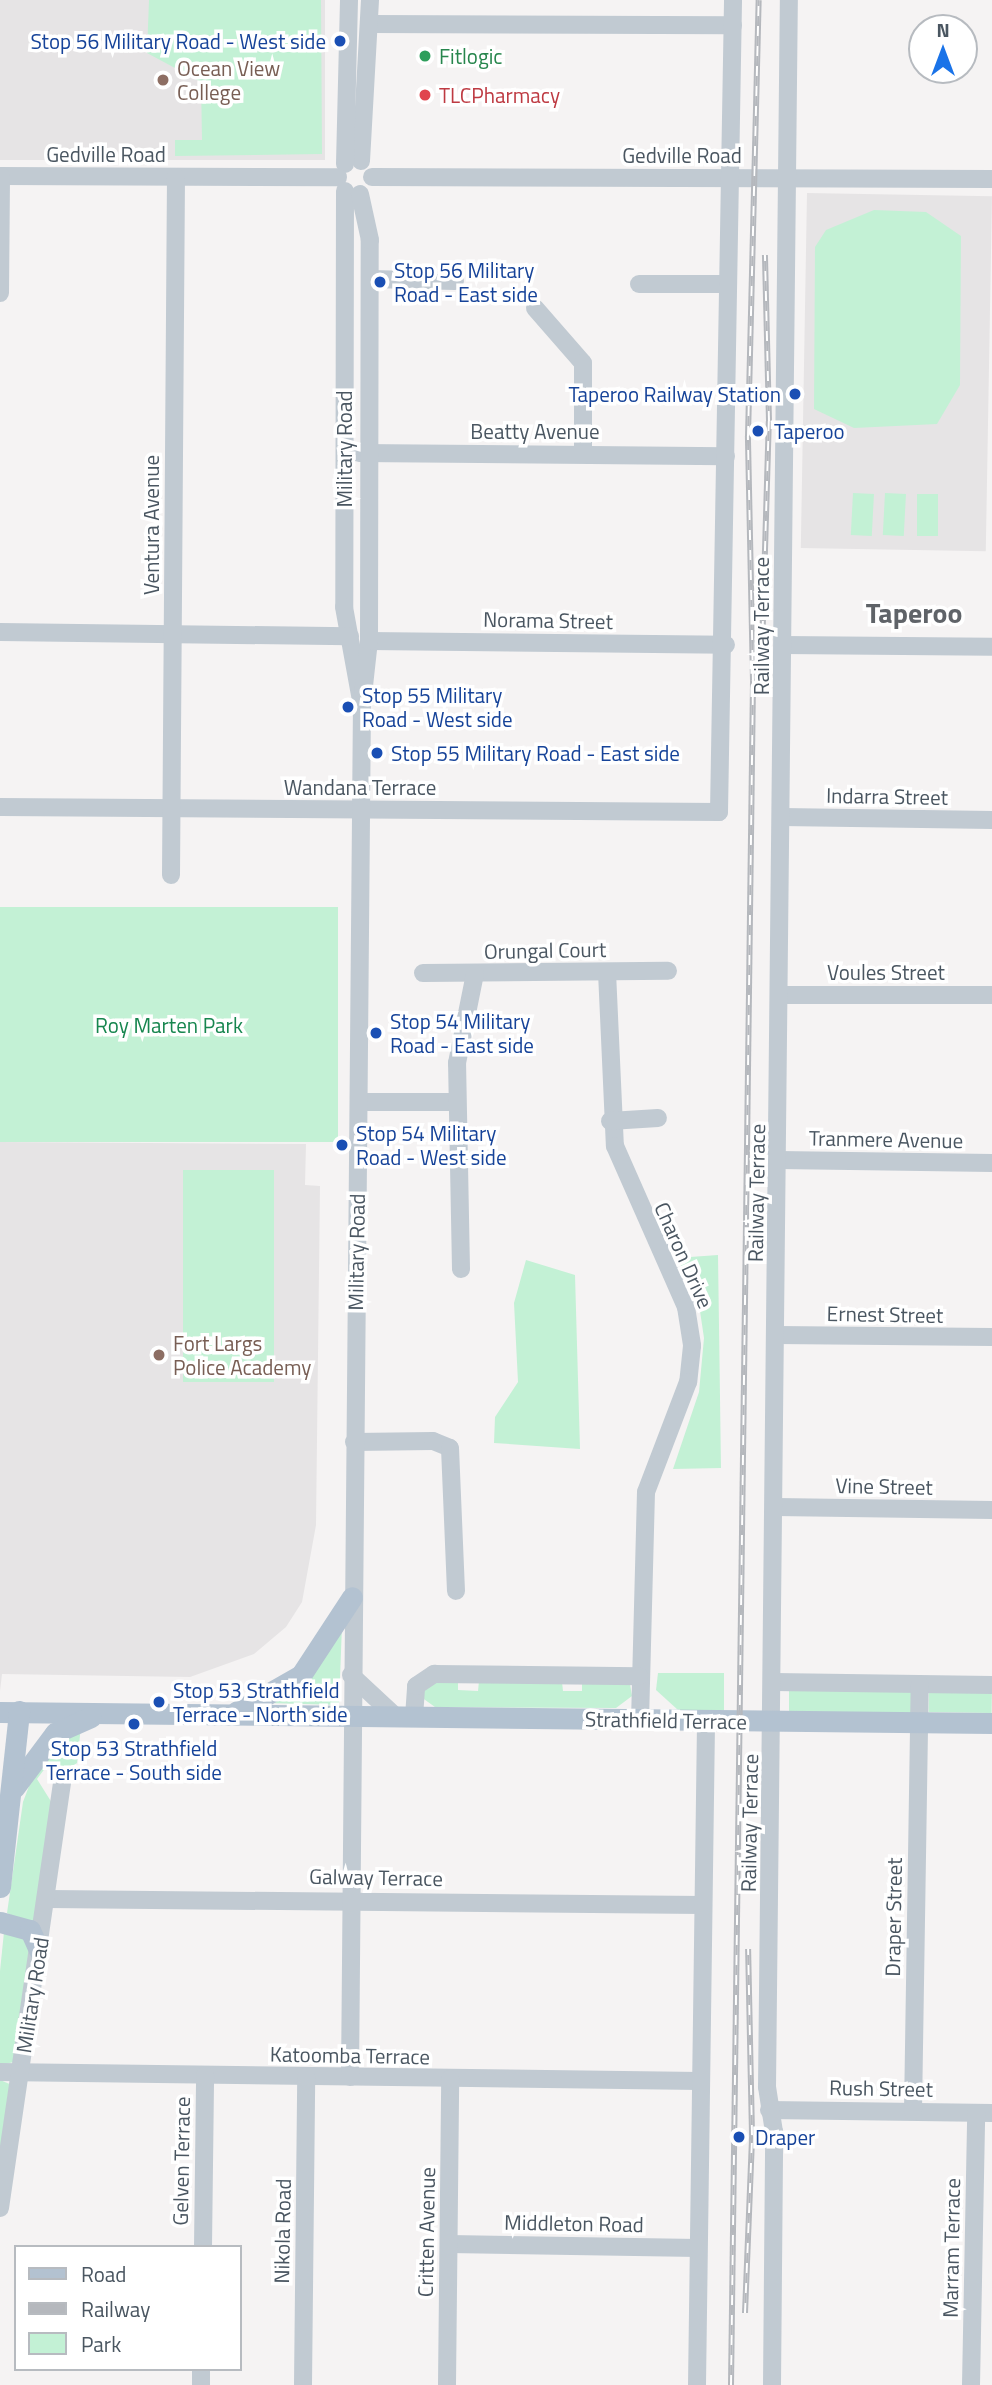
<!DOCTYPE html>
<html>
<head>
<meta charset="utf-8">
<style>
  body { margin:0 }
  #map { position:relative; width:992px; height:2385px; overflow:hidden; background:#f5f3f3; font-family:"Titillium Web",sans-serif }
  div>[style] { position:absolute }
  .education>* { inset:0; background:#e6e4e5; transform-origin:0 0 }
  .green>* { inset:0; background:#c3f1d5; transform-origin:0 0 }
  .minor>* { height:18px; margin:-9px; padding:0 9px; transform-origin:9px; border-radius:9px; background:#c1cad2 }
  .major>* { height:21px; margin:-10.5px; padding:0 10.5px; transform-origin:10.5px; border-radius:10.5px; background:#b3c2d1 }
  .rail>* { height:6px; margin-top:-3px; transform-origin:0; background:repeating-linear-gradient(90deg,#fff 0 10px,#b5b8bd 0 20px); box-sizing:border-box; border-block:2px solid #b5b8bd }
  .dots>* { width:19px; height:19px; translate:-50% -50%; box-sizing:border-box; border:4px solid #fff; border-radius:50% }
  span { translate:-50% -50%; white-space:nowrap; text-align:center; line-height:1.15; -webkit-text-stroke:7px #fff; paint-order:stroke }
  .transit-label { font-size:21px; color:#164399 }
  .right { translate:-100% -50%; text-align:right }
  .left { translate:0 -50%; text-align:left }
  .leisure-label { font-size:21px; color:#27864d }
  .education-label { font-size:21px; color:#785e54 }
  .health-label { font-size:21px; color:#be3a42 }
  .street-label { font-size:21px; color:#4a5661 }
  .park-label { font-size:21px; color:#17864f }
  .district-label { font-size:28px; color:#5f6368; font-weight:700 }
  .legend { position:absolute; left:14px; top:2245px; width:228px; height:126px; box-sizing:border-box; background:#fff; border:2px solid #b7bbc0; margin:0; padding:9px 12px; list-style:none; font-size:21px; color:#4a5661 }
  .legend li { display:flex; align-items:center; gap:14px; height:35px }
  .legend b { width:35px; border:2px solid #b7bbc0 }
  .north { position:absolute; left:908px; top:14px; width:70px; height:70px; box-sizing:border-box; background:#fff; border:2px solid #b7bbc0; border-radius:50%; rotate:0deg; font-size:19px; font-weight:700; line-height:28px; text-align:center; color:#4a5661 }
  .north::after { content:''; display:block; margin:auto; width:24px; height:32px; background:#1a73e8; clip-path:polygon(50% 0,100% 100%,50% 72%,0 100%) }
</style>
</head>
<body>
<div id="map">
  <div class="education">
    <i style="left:0;top:0;width:325px;height:160px"></i>
    <i style="left:807px;top:193px;width:185px;height:355px;rotate:1deg"></i>
    <i style="clip-path:polygon(0 1142px,306px 1144px,305px 1185px,320px 1186px,316px 1525px,302px 1602px,286px 1627px,254px 1654px,190px 1677px,2px 1674px,0 1691px)"></i>
  </div>
  <div class="green">
    <i style="clip-path:polygon(149px 0,321px 0,322px 154px,175px 156px,175px 140px,202px 140px,201px 82px,147px 53px)"></i>
    <i style="clip-path:polygon(874px 210px,926px 212px,961px 236px,960px 385px,937px 424px,854px 428px,814px 409px,815px 247px,826px 230px)"></i>
    <i style="left:853px;top:493px;width:21px;height:42px;rotate:3deg"></i>
    <i style="left:885px;top:493px;width:21px;height:42px;rotate:3deg"></i>
    <i style="left:917px;top:494px;width:21px;height:42px"></i>
    <i style="left:0;top:907px;width:338px;height:235px"></i>
    <i style="left:183px;top:1170px;width:91px;height:212px"></i>
    <i style="clip-path:polygon(718px 1255px,721px 1468px,673px 1469px,699px 1392px,704px 1338px,697px 1291px,676px 1258px)"></i>
    <i style="clip-path:polygon(526px 1260px,575px 1275px,580px 1449px,494px 1443px,495px 1417px,518px 1382px,514px 1303px)"></i>
    <i style="clip-path:polygon(342px 1625px,339px 1705px,269px 1703px)"></i>
    <i style="clip-path:polygon(658px 1673px,724px 1673px,724px 1710px,678px 1710px,656px 1690px)"></i>
    <i style="clip-path:polygon(458px 1681px,458px 1690px,478px 1691px,479px 1681px,562px 1682px,563px 1691px,582px 1691px,582px 1682px,630px 1684px,632px 1696px,616px 1708px,435px 1707px,421px 1697px,425px 1683px)"></i>
    <i style="left:789px;top:1684px;width:122px;height:29px"></i>
    <i style="left:929px;top:1687px;width:63px;height:25px;rotate:1deg"></i>
    <i style="clip-path:polygon(81px 1726px,77px 1763px,67px 1770px,46px 1767px,37px 1779px,52px 1803px,36px 1928px,7px 1913px,23px 1802px,40px 1757px)"></i>
    <i style="clip-path:polygon(11px 1928px,32px 1946px,14px 2062px,0 2065px,0 1971px,4px 1932px)"></i>
    <i style="clip-path:polygon(0 2080px,12px 2085px,0 2157px)"></i>
  </div>
  <div class="minor">
    <i style="left:370px;top:24px;width:363px;rotate:0.2deg"></i>
    <i style="left:361px;top:161px;width:161px;rotate:-86.8deg"></i>
    <i style="left:345px;top:164px;width:164px;rotate:-88.6deg"></i>
    <i style="left:0;top:176px;width:338px;rotate:0.2deg"></i>
    <i style="left:372px;top:177px;width:620px;rotate:0.18deg"></i>
    <i style="left:345px;top:191px;width:416px;rotate:90.1deg"></i>
    <i style="left:344px;top:607px;width:96px;rotate:79.7deg"></i>
    <i style="left:370px;top:279px;width:85px;rotate:1.3deg"></i>
    <i style="left:639px;top:284px;width:88px"></i>
    <i style="left:0;top:293px;width:117px;rotate:-89.5deg"></i>
    <i style="left:535px;top:308px;width:73px;rotate:48.9deg"></i>
    <i style="left:583px;top:363px;width:91px;rotate:90deg"></i>
    <i style="left:359px;top:453px;width:367px;rotate:0.5deg"></i>
    <i style="left:0;top:632px;width:350px;rotate:0.7deg"></i>
    <i style="left:369px;top:641px;width:357px;rotate:0.6deg"></i>
    <i style="left:783px;top:645px;width:209px;rotate:0.5deg"></i>
    <i style="left:0;top:807px;width:719px;rotate:0.4deg"></i>
    <i style="left:719px;top:812px;width:812px;rotate:-89.01deg"></i>
    <i style="left:782px;top:817px;width:210px;rotate:0.8deg"></i>
    <i style="left:171px;top:875px;width:698px;rotate:-89.59deg"></i>
    <i style="left:607px;top:972px;width:174px;rotate:87.4deg"></i>
    <i style="left:615px;top:1146px;width:176px;rotate:66.2deg"></i>
    <i style="left:686px;top:1307px;width:39px;rotate:81deg"></i>
    <i style="left:692px;top:1346px;width:36px;rotate:96deg"></i>
    <i style="left:688px;top:1382px;width:118px;rotate:110.9deg"></i>
    <i style="left:646px;top:1492px;width:228px;rotate:91.5deg"></i>
    <i style="left:423px;top:973px;width:245px;rotate:-0.5deg"></i>
    <i style="left:780px;top:995px;width:212px"></i>
    <i style="left:361px;top:1102px;width:96px"></i>
    <i style="left:610px;top:1121px;width:48px;rotate:-3.6deg"></i>
    <i style="left:779px;top:1160px;width:213px;rotate:0.8deg"></i>
    <i style="left:461px;top:1269px;width:206px;rotate:-91.1deg"></i>
    <i style="left:457px;top:1063px;width:91px;rotate:-78.6deg"></i>
    <i style="left:777px;top:1335px;width:215px;rotate:0.5deg"></i>
    <i style="left:354px;top:1442px;width:79px;rotate:-0.7deg"></i>
    <i style="left:433px;top:1441px;width:18px;rotate:22deg"></i>
    <i style="left:450px;top:1448px;width:143px;rotate:87.6deg"></i>
    <i style="left:776px;top:1507px;width:216px;rotate:0.8deg"></i>
    <i style="left:351px;top:1675px;width:60px;rotate:43deg"></i>
    <i style="left:774px;top:1682px;width:218px;rotate:0.8deg"></i>
    <i style="left:414px;top:1717px;width:31px;rotate:-86deg"></i>
    <i style="left:416px;top:1686px;width:22px;rotate:-34deg"></i>
    <i style="left:434px;top:1674px;width:205px;rotate:0.6deg"></i>
    <i style="left:48px;top:1899px;width:655px;rotate:0.52deg"></i>
    <i style="left:0;top:2072px;width:700px;rotate:0.74deg"></i>
    <i style="left:350px;top:2077px;width:1373px;rotate:-89.5deg"></i>
    <i style="left:362px;top:704px;width:63px;rotate:-83.7deg"></i>
    <i style="left:369px;top:641px;width:401px;rotate:-89.9deg"></i>
    <i style="left:370px;top:240px;width:47px;rotate:-102.3deg"></i>
    <i style="left:769px;top:2110px;width:223px;rotate:0.8deg"></i>
    <i style="left:913px;top:2111px;width:426px;rotate:-89.1deg"></i>
    <i style="left:0;top:2208px;width:429px;rotate:-81.7deg"></i>
    <i style="left:449px;top:2244px;width:249px;rotate:0.9deg"></i>
    <i style="left:203px;top:2247px;width:172px;rotate:-89.3deg"></i>
    <i style="left:201px;top:2385px;width:16px;rotate:-90deg"></i>
    <i style="left:303px;top:2385px;width:308px;rotate:-89.4deg"></i>
    <i style="left:447px;top:2385px;width:306px;rotate:-89.4deg"></i>
    <i style="left:697px;top:2385px;width:665px;rotate:-89.22deg"></i>
    <i style="left:772px;top:2385px;width:253px;rotate:-89.5deg"></i>
    <i style="left:774px;top:2132px;width:46px;rotate:-98.8deg"></i>
    <i style="left:767px;top:2087px;width:2087px;rotate:-89.4deg"></i>
    <i style="left:971px;top:2385px;width:272px;rotate:-88.9deg"></i>
  </div>
  <div class="major">
    <i style="left:0;top:1712px;width:992px;rotate:0.64deg"></i>
    <i style="left:236px;top:1712px;width:75px;rotate:-29.6deg"></i>
    <i style="left:301px;top:1675px;width:93px;rotate:-56.8deg"></i>
    <i style="left:14px;top:1788px;width:69px;rotate:-53.3deg"></i>
    <i style="left:55px;top:1733px;width:39px;rotate:-24deg"></i>
    <i style="left:0;top:1887px;width:177px;rotate:-83.8deg"></i>
    <i style="left:0;top:1922px;width:31px;rotate:15deg"></i>
    <i style="left:30px;top:1930px;width:22px;rotate:66deg"></i>
  </div>
  <div class="rail">
    <i style="left:762px;top:651px;width:230px;rotate:-88.3deg"></i>
    <i style="left:769px;top:421px;width:166px;rotate:-91.4deg"></i>
    <i style="left:745px;top:2313px;width:178px;rotate:-87.7deg"></i>
    <i style="left:752px;top:2135px;width:186px;rotate:-91.2deg"></i>
    <i style="left:731px;top:2385px;width:1705px;rotate:-89.26deg"></i>
    <i style="left:753px;top:680px;width:244px;rotate:-91.2deg"></i>
    <i style="left:748px;top:436px;width:436px;rotate:-88.6deg"></i>
  </div>
  <div class="dots">
    <i style="left:340px;top:41px;background:#1a4fb4"></i>
    <i style="left:425px;top:56px;background:#2e9e5b"></i>
    <i style="left:163px;top:80px;background:#8d6e63"></i>
    <i style="left:425px;top:95px;background:#e0444e"></i>
    <i style="left:380px;top:282px;background:#1a4fb4"></i>
    <i style="left:795px;top:394px;background:#1a4fb4"></i>
    <i style="left:758px;top:431px;background:#1a4fb4"></i>
    <i style="left:348px;top:707px;background:#1a4fb4"></i>
    <i style="left:377px;top:753px;background:#1a4fb4"></i>
    <i style="left:376px;top:1033px;background:#1a4fb4"></i>
    <i style="left:342px;top:1145px;background:#1a4fb4"></i>
    <i style="left:159px;top:1355px;background:#8d6e63"></i>
    <i style="left:159px;top:1702px;background:#1a4fb4"></i>
    <i style="left:134px;top:1724px;background:#1a4fb4"></i>
    <i style="left:739px;top:2137px;background:#1a4fb4"></i>
  </div>
  <div class="transit-label">
    <span class="right" style="left:326px;top:41px">Stop 56 Military Road - West side</span>
    <span class="left" style="left:394px;top:282px">Stop 56 Military<br>Road - East side</span>
    <span class="right" style="left:781px;top:394px">Taperoo Railway Station</span>
    <span class="left" style="left:774px;top:431px">Taperoo</span>
    <span class="left" style="left:362px;top:707px">Stop 55 Military<br>Road - West side</span>
    <span class="left" style="left:391px;top:753px">Stop 55 Military Road - East side</span>
    <span class="left" style="left:390px;top:1033px">Stop 54 Military<br>Road - East side</span>
    <span class="left" style="left:356px;top:1145px">Stop 54 Military<br>Road - West side</span>
    <span class="left" style="left:173px;top:1702px">Stop 53 Strathfield<br>Terrace - North side</span>
    <span style="left:134px;top:1760px">Stop 53 Strathfield<br>Terrace - South side</span>
    <span class="left" style="left:755px;top:2137px">Draper</span>
  </div>
  <div class="leisure-label">
    <span class="left" style="left:439px;top:56px">Fitlogic</span>
  </div>
  <div class="education-label">
    <span class="left" style="left:177px;top:80px">Ocean View<br>College</span>
    <span class="left" style="left:173px;top:1355px">Fort Largs<br>Police Academy</span>
  </div>
  <div class="health-label">
    <span class="left" style="left:439px;top:95px">TLCPharmacy</span>
  </div>
  <div class="street-label">
    <span style="left:106px;top:154px">Gedville Road</span>
    <span style="left:682px;top:155px">Gedville Road</span>
    <span style="left:535px;top:431px">Beatty Avenue</span>
    <span style="left:344px;top:449px;rotate:-90deg">Military Road</span>
    <span style="left:151px;top:525px;rotate:-90deg">Ventura Avenue</span>
    <span style="left:548px;top:620px;rotate:1deg">Norama Street</span>
    <span style="left:761px;top:626px;rotate:-90deg">Railway Terrace</span>
    <span style="left:360px;top:787px">Wandana Terrace</span>
    <span style="left:887px;top:796px;rotate:1deg">Indarra Street</span>
    <span style="left:545px;top:950px;rotate:-1deg">Orungal Court</span>
    <span style="left:886px;top:972px">Voules Street</span>
    <span style="left:886px;top:1139px;rotate:1deg">Tranmere Avenue</span>
    <span style="left:756px;top:1193px;rotate:-89deg">Railway Terrace</span>
    <span style="left:356px;top:1252px;rotate:-89deg">Military Road</span>
    <span style="left:684px;top:1255px;rotate:66deg">Charon Drive</span>
    <span style="left:885px;top:1314px;rotate:1deg">Ernest Street</span>
    <span style="left:884px;top:1486px;rotate:1deg">Vine Street</span>
    <span style="left:666px;top:1720px;rotate:1deg">Strathfield Terrace</span>
    <span style="left:749px;top:1823px;rotate:-89deg">Railway Terrace</span>
    <span style="left:376px;top:1877px;rotate:1deg">Galway Terrace</span>
    <span style="left:893px;top:1917px;rotate:-89deg">Draper Street</span>
    <span style="left:32px;top:1995px;rotate:-81deg">Military Road</span>
    <span style="left:350px;top:2055px;rotate:1deg">Katoomba Terrace</span>
    <span style="left:881px;top:2088px;rotate:1deg">Rush Street</span>
    <span style="left:181px;top:2161px;rotate:-89deg">Gelven Terrace</span>
    <span style="left:574px;top:2223px;rotate:1deg">Middleton Road</span>
    <span style="left:282px;top:2231px;rotate:-89deg">Nikola Road</span>
    <span style="left:426px;top:2232px;rotate:-89deg">Critten Avenue</span>
    <span style="left:951px;top:2248px;rotate:-89deg">Marram Terrace</span>
  </div>
  <div class="park-label">
    <span style="left:169px;top:1025px">Roy Marten Park</span>
  </div>
  <div class="district-label">
    <span style="left:914px;top:613px">Taperoo</span>
  </div>
  <ul class="legend">
  <li><b style="height:9px;background:#b3c2d1"></b>Road</li>
  <li><b style="height:9px;background:#b5b8bd"></b>Railway</li>
  <li><b style="height:19px;background:#c3f1d5"></b>Park</li>
  </ul>
  <div class="north">N</div>
</div>
</body>
</html>
